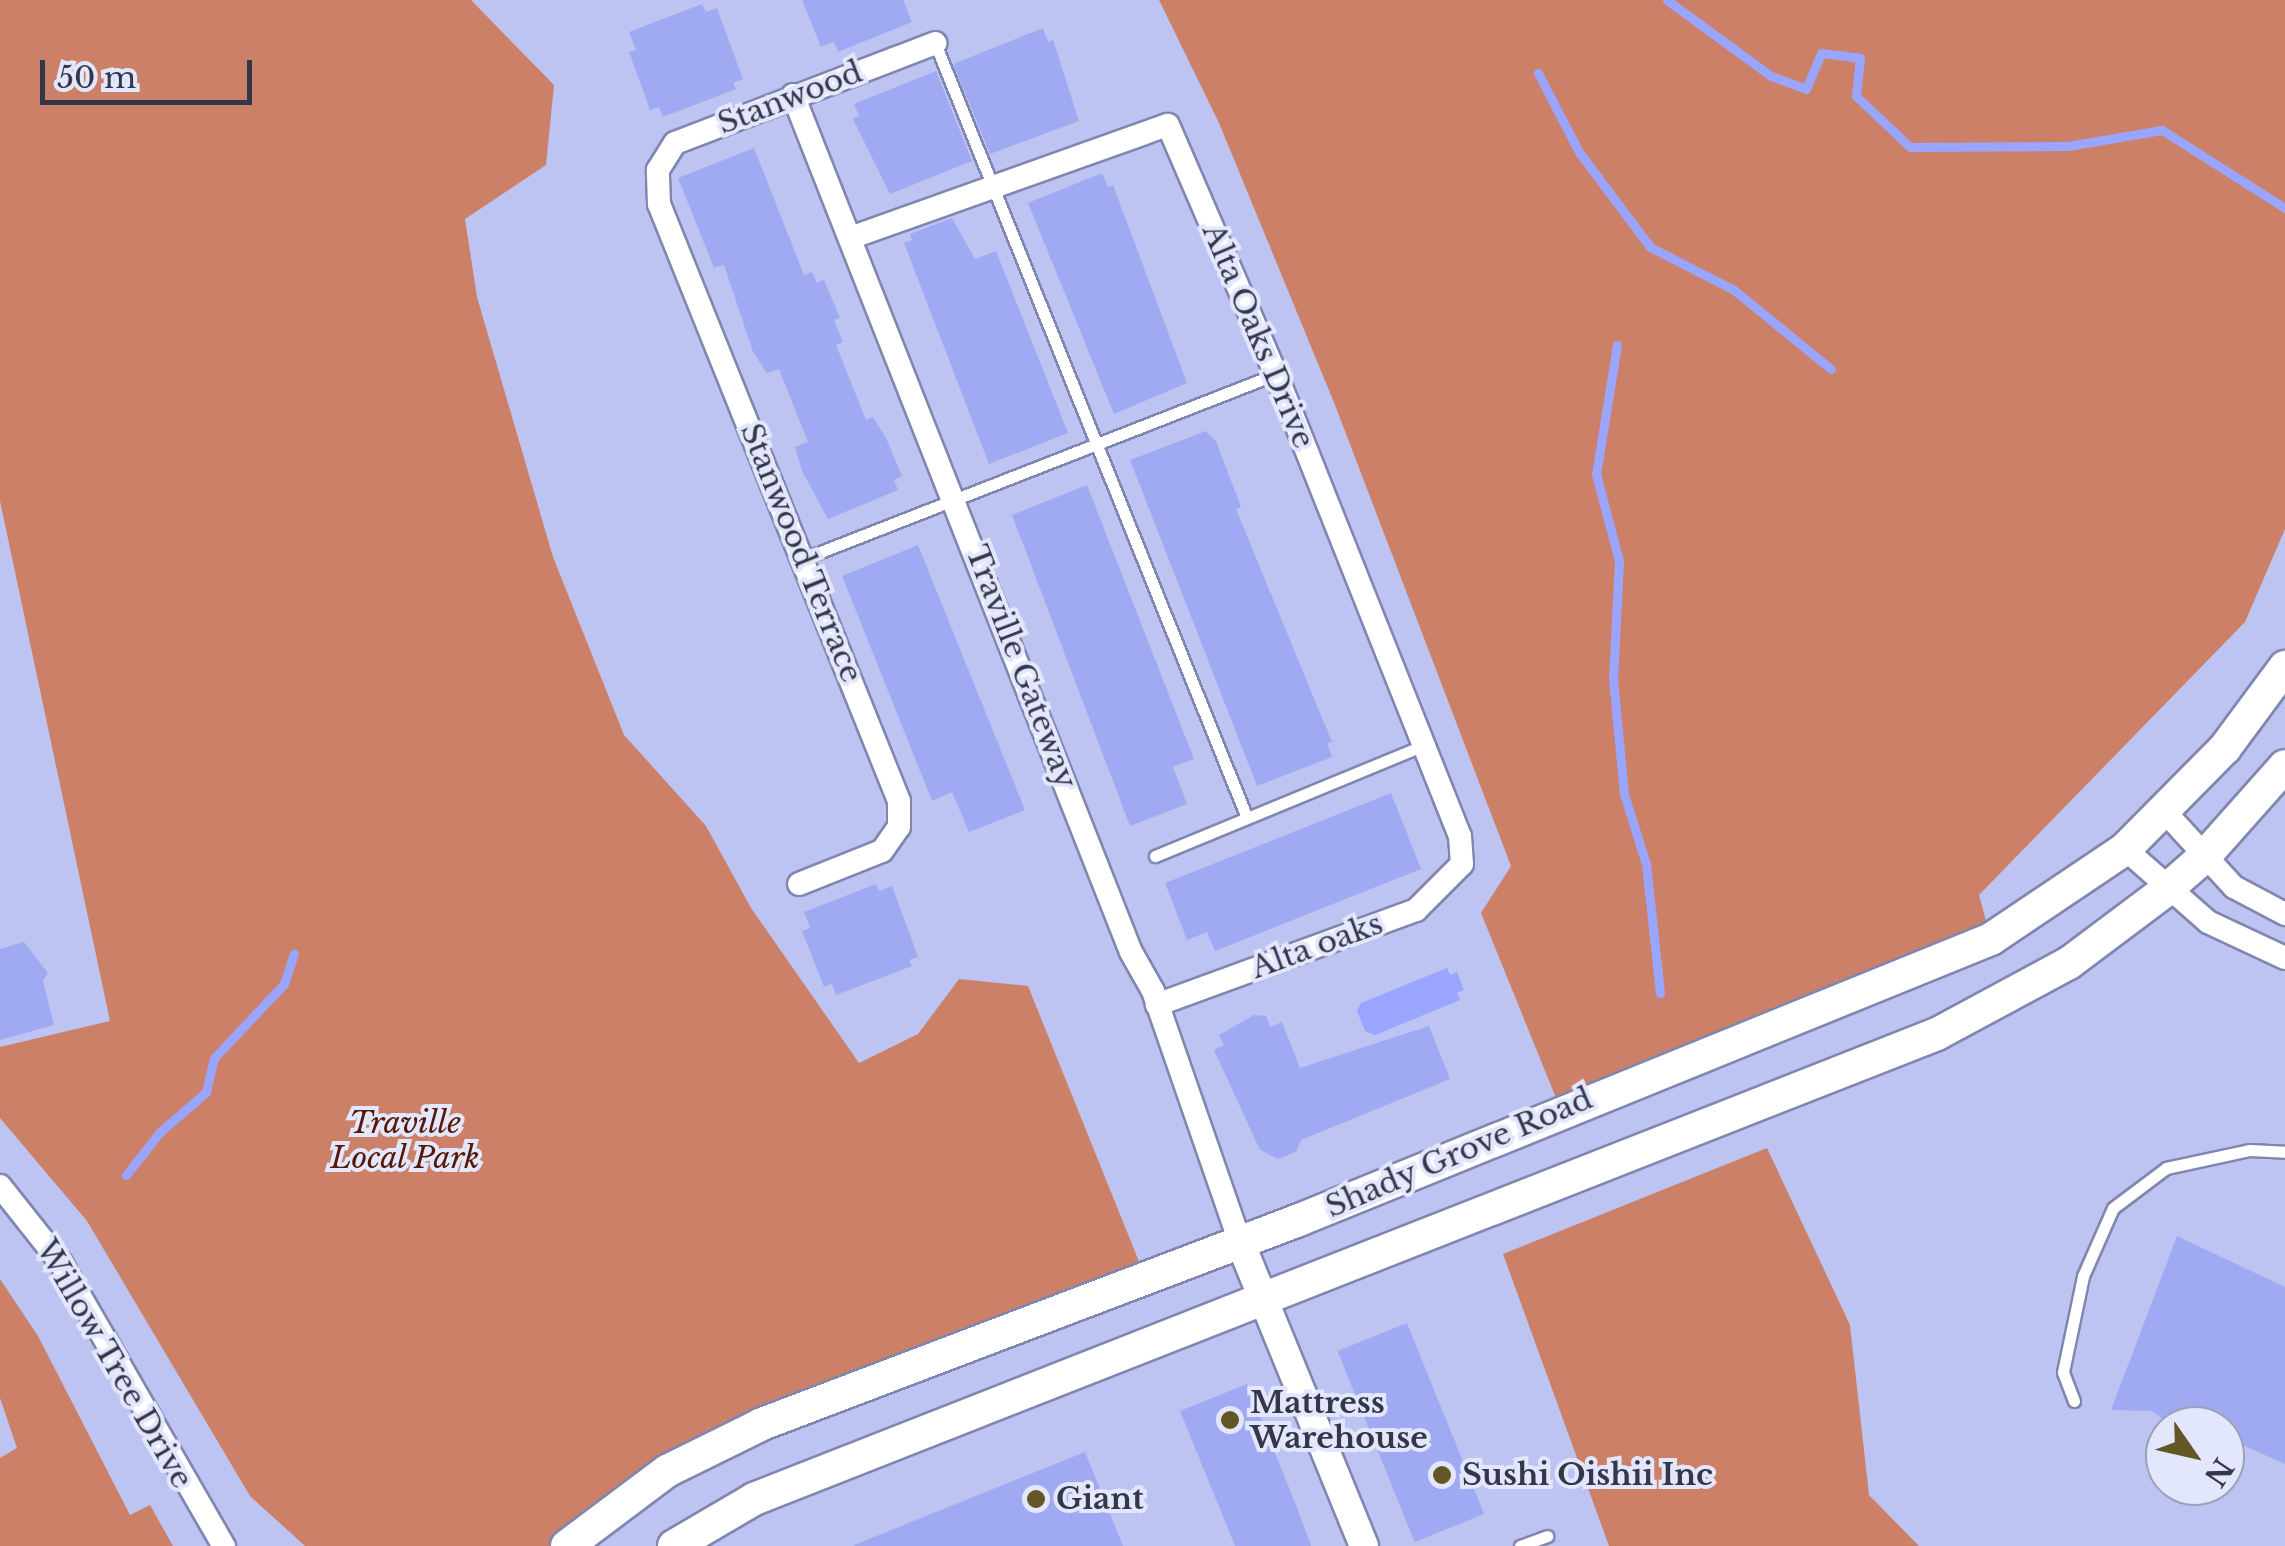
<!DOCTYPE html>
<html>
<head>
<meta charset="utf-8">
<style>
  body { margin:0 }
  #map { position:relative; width:2285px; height:1546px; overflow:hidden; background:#bdc4f1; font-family:"Libre Baskerville",serif }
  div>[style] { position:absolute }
  .green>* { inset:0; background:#cd8068 }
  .water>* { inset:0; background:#9aa5ff }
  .stream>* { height:9px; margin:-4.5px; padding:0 4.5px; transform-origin:4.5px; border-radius:4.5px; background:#9aa5ff }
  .building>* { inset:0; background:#a0aaf2; transform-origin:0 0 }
  .roads { filter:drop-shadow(2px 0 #8086b0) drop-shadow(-2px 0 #8086b0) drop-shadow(0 2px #8086b0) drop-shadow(0 -2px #8086b0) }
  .service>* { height:11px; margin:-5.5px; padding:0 5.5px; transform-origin:5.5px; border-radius:5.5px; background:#fff }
  .minor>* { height:22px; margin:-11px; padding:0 11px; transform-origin:11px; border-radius:11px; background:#fff }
  .tertiary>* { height:28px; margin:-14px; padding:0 14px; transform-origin:14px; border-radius:14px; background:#fff }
  .secondary>* { height:32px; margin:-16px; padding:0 16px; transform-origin:16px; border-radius:16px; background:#fff }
  .dots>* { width:28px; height:28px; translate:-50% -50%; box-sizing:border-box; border:5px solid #e3e7fe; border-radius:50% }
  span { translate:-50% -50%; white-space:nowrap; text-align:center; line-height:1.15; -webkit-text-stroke:8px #e3e7fe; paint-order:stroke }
  .street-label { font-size:30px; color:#343748 }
  .park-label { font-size:30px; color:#561804; font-style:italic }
  .poi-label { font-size:30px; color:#343748; font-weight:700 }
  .left { translate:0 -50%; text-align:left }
  .north { position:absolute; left:2145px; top:1406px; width:100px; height:100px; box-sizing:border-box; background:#e3e7fe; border:2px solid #9da1b5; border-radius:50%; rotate:124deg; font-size:28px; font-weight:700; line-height:40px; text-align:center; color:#343748 }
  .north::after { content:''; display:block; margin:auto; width:35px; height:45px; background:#635825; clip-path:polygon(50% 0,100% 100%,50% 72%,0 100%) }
  .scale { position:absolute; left:40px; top:60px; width:212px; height:45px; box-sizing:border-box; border:5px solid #343748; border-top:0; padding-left:12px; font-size:30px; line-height:35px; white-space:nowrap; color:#343748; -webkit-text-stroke:8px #e3e7fe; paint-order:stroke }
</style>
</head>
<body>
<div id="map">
  <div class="green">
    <i style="clip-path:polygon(0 0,471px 0,554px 85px,546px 165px,465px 219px,477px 297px,553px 557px,624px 735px,706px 826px,751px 908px,859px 1063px,918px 1034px,959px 979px,1028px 986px,1146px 1279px,762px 1424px,567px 1546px,305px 1546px,250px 1496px,87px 1221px,0 1118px,0 1047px,110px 1021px,0 501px)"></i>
    <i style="clip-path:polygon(1159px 0,2285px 0,2285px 529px,2245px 622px,1979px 895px,1991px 939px,1561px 1110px,1481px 913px,1511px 866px,1335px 405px,1219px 123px)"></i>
    <i style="clip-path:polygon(1767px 1148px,1850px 1325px,1869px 1495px,1919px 1546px,1609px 1546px,1503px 1254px)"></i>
    <i style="clip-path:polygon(0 1279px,38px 1336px,130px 1515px,150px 1505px,173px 1546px,0 1546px,0 1458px,17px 1448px,0 1398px)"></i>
  </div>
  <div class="water">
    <i style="clip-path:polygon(1447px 968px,1450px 975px,1457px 972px,1464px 990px,1457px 993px,1460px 1000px,1375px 1035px,1365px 1031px,1357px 1011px,1361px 1003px)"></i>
  </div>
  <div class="stream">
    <i style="left:1667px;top:0;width:129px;rotate:36.2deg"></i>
    <i style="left:1771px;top:76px;width:37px;rotate:20deg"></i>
    <i style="left:1806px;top:89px;width:39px;rotate:-67deg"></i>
    <i style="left:1821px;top:53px;width:39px;rotate:7deg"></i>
    <i style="left:1860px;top:58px;width:38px;rotate:96deg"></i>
    <i style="left:1856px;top:96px;width:74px;rotate:43.4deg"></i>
    <i style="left:1910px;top:147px;width:158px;rotate:-0.4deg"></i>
    <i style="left:2068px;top:146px;width:95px;rotate:-9.7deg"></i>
    <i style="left:2162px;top:130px;width:146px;rotate:32.4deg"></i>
    <i style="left:1538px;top:73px;width:89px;rotate:62.6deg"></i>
    <i style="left:1579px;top:152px;width:119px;rotate:53.2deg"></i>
    <i style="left:1650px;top:247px;width:94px;rotate:27.1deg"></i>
    <i style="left:1734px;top:290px;width:125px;rotate:39.2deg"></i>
    <i style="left:1617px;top:345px;width:131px;rotate:99.2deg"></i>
    <i style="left:1596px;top:474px;width:90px;rotate:75.2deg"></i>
    <i style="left:1619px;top:561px;width:117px;rotate:92.9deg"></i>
    <i style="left:1613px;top:678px;width:117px;rotate:84.6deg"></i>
    <i style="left:1624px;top:794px;width:73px;rotate:72.6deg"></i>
    <i style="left:1646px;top:864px;width:130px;rotate:83.8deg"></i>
    <i style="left:126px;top:1175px;width:55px;rotate:-51.7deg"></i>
    <i style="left:160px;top:1132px;width:61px;rotate:-41deg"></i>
    <i style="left:206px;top:1092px;width:35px;rotate:-77deg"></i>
    <i style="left:214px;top:1058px;width:102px;rotate:-46.6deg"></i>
    <i style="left:284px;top:984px;width:32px;rotate:-72deg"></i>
  </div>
  <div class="building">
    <i style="clip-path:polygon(802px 0,903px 0,912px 22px,838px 52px,834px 42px,821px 47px)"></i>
    <i style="clip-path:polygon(702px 4px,706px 12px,717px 8px,743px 79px,733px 83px,736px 89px,663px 117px,659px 107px,650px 110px,629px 52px,636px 50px,629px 32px)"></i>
    <i style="clip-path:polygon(1043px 28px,1048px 42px,1053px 40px,1079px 121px,990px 154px,953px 64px)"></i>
    <i style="clip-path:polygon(936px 71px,972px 161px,890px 194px,853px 119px,859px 116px,854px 104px)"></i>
    <i style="clip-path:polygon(754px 148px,804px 275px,812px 272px,817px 283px,824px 280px,840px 318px,834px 320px,843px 342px,836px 345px,866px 420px,873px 417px,886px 438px,902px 476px,894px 480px,898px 490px,828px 519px,802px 471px,795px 447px,808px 442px,779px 369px,767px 373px,753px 352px,724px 265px,714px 268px,678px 178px)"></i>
    <i style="clip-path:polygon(1102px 173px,1108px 187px,1113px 185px,1187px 383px,1114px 414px,1028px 203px)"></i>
    <i style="clip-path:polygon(952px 218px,975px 259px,996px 251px,1068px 433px,989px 464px,904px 243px,912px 240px,910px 234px)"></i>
    <i style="clip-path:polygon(1206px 431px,1216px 441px,1241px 507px,1236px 509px,1332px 742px,1327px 743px,1332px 757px,1257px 786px,1130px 460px)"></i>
    <i style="clip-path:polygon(1087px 485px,1194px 759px,1173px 767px,1187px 804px,1130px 826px,1012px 515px)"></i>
    <i style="clip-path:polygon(918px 545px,1025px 810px,969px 832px,952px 792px,932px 801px,842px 576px)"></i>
    <i style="clip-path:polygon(1391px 793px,1421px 869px,1215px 951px,1207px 932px,1187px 940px,1165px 883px)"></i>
    <i style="clip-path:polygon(876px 884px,879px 891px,892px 886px,918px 957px,909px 960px,912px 966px,836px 995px,832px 984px,824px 987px,802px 931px,810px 928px,804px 912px)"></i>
    <i style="clip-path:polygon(24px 942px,48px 973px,43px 981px,54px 1025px,0 1040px,0 949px)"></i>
    <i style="clip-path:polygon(1254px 1015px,1266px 1016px,1270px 1027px,1282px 1022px,1300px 1068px,1429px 1026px,1450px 1079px,1301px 1140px,1296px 1152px,1278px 1159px,1260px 1150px,1214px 1050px,1224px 1045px,1219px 1035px)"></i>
    <i style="clip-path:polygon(2177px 1236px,2285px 1287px,2285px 1464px,2225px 1437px,2225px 1426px,2173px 1426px,2152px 1411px,2111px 1410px)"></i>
    <i style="left:1407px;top:1323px;width:206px;height:75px;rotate:68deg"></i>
    <i style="clip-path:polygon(1247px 1384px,1296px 1505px,1311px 1546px,1235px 1546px,1180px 1411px)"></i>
    <i style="clip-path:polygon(1085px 1452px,1123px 1546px,854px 1546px,854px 1545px)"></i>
  </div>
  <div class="roads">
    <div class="service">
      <i style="left:935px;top:43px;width:835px;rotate:68.07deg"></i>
      <i style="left:805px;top:558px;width:506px;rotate:-21.34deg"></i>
      <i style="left:1155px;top:856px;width:291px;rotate:-22.4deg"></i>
      <i style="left:2074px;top:1401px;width:31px;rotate:-111deg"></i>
      <i style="left:2063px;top:1372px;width:98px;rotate:-78.2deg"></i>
      <i style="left:2083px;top:1276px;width:74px;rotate:-66.2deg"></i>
      <i style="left:2113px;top:1208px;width:66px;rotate:-37deg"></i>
      <i style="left:2166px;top:1168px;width:86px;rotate:-12.1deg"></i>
      <i style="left:2250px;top:1150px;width:35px;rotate:3deg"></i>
      <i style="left:1520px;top:1546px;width:29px;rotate:-20deg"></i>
    </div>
    <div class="minor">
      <i style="left:793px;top:95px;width:921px;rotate:68.48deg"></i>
      <i style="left:1131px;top:952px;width:45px;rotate:60.6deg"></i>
      <i style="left:1153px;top:991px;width:266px;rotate:70.9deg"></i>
      <i style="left:850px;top:238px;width:337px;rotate:-19.6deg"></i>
      <i style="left:1168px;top:125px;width:271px;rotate:66.6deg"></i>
      <i style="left:1276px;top:374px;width:497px;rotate:68.3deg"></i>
      <i style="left:1460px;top:836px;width:28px;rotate:86deg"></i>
      <i style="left:1462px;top:864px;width:65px;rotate:135deg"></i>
      <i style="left:1416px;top:910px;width:276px;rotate:159.9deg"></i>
      <i style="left:2165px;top:812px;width:102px;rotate:47.4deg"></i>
      <i style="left:2234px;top:887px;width:58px;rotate:27.9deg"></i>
      <i style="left:2125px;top:849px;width:111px;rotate:41.3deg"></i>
      <i style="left:2208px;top:922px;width:85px;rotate:25.1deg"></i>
      <i style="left:799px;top:884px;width:89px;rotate:-21.7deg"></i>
      <i style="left:882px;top:851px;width:29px;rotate:-55deg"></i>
      <i style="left:899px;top:827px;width:26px;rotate:-90deg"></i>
      <i style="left:899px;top:801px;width:643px;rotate:-111.9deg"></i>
      <i style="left:659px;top:204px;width:34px;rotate:-92deg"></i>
      <i style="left:658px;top:170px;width:32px;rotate:-58deg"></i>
      <i style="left:675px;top:143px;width:279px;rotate:-21deg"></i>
      <i style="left:0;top:1186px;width:98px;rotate:51.6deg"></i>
      <i style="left:61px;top:1263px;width:327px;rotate:60.1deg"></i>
    </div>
    <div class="tertiary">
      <i style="left:1240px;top:1242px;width:328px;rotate:67.8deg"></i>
    </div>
    <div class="secondary">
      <i style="left:567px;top:1546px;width:125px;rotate:-36.9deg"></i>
      <i style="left:667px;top:1471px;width:106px;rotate:-26.3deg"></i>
      <i style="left:762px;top:1424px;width:574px;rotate:-20.8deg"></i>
      <i style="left:1299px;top:1220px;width:747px;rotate:-22.1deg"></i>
      <i style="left:1991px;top:939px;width:161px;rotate:-33.9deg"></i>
      <i style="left:2125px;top:849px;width:142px;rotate:-45.3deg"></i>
      <i style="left:2225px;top:748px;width:101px;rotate:-53.5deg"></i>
      <i style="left:674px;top:1546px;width:93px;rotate:-30.4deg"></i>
      <i style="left:754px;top:1499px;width:1271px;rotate:-21.46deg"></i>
      <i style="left:1937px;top:1034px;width:150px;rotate:-28.3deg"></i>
      <i style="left:2069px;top:963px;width:120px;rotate:-36.9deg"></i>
      <i style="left:2165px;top:891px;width:53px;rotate:-41.2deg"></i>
      <i style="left:2205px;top:856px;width:120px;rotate:-48.4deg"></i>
    </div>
  </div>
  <div class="dots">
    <i style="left:1230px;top:1420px;background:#635825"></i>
    <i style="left:1442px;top:1475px;background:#635825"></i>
    <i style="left:1036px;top:1499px;background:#635825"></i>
  </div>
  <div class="street-label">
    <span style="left:790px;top:98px;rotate:-21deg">Stanwood</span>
    <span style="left:1258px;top:336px;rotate:67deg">Alta Oaks Drive</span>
    <span style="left:801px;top:553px;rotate:68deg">Stanwood Terrace</span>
    <span style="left:1021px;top:667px;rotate:69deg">Traville Gateway</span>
    <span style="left:1317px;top:946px;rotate:-20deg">Alta oaks</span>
    <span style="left:1459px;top:1153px;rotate:-23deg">Shady Grove Road</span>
    <span style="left:114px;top:1364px;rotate:60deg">Willow Tree Drive</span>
  </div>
  <div class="park-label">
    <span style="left:405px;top:1140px">Traville<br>Local Park</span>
  </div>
  <div class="poi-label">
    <span class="left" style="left:1250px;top:1420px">Mattress<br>Warehouse</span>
    <span class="left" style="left:1462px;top:1475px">Sushi Oishii Inc</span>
    <span class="left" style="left:1056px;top:1499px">Giant</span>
  </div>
  <div class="north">N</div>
  <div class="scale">50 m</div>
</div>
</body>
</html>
